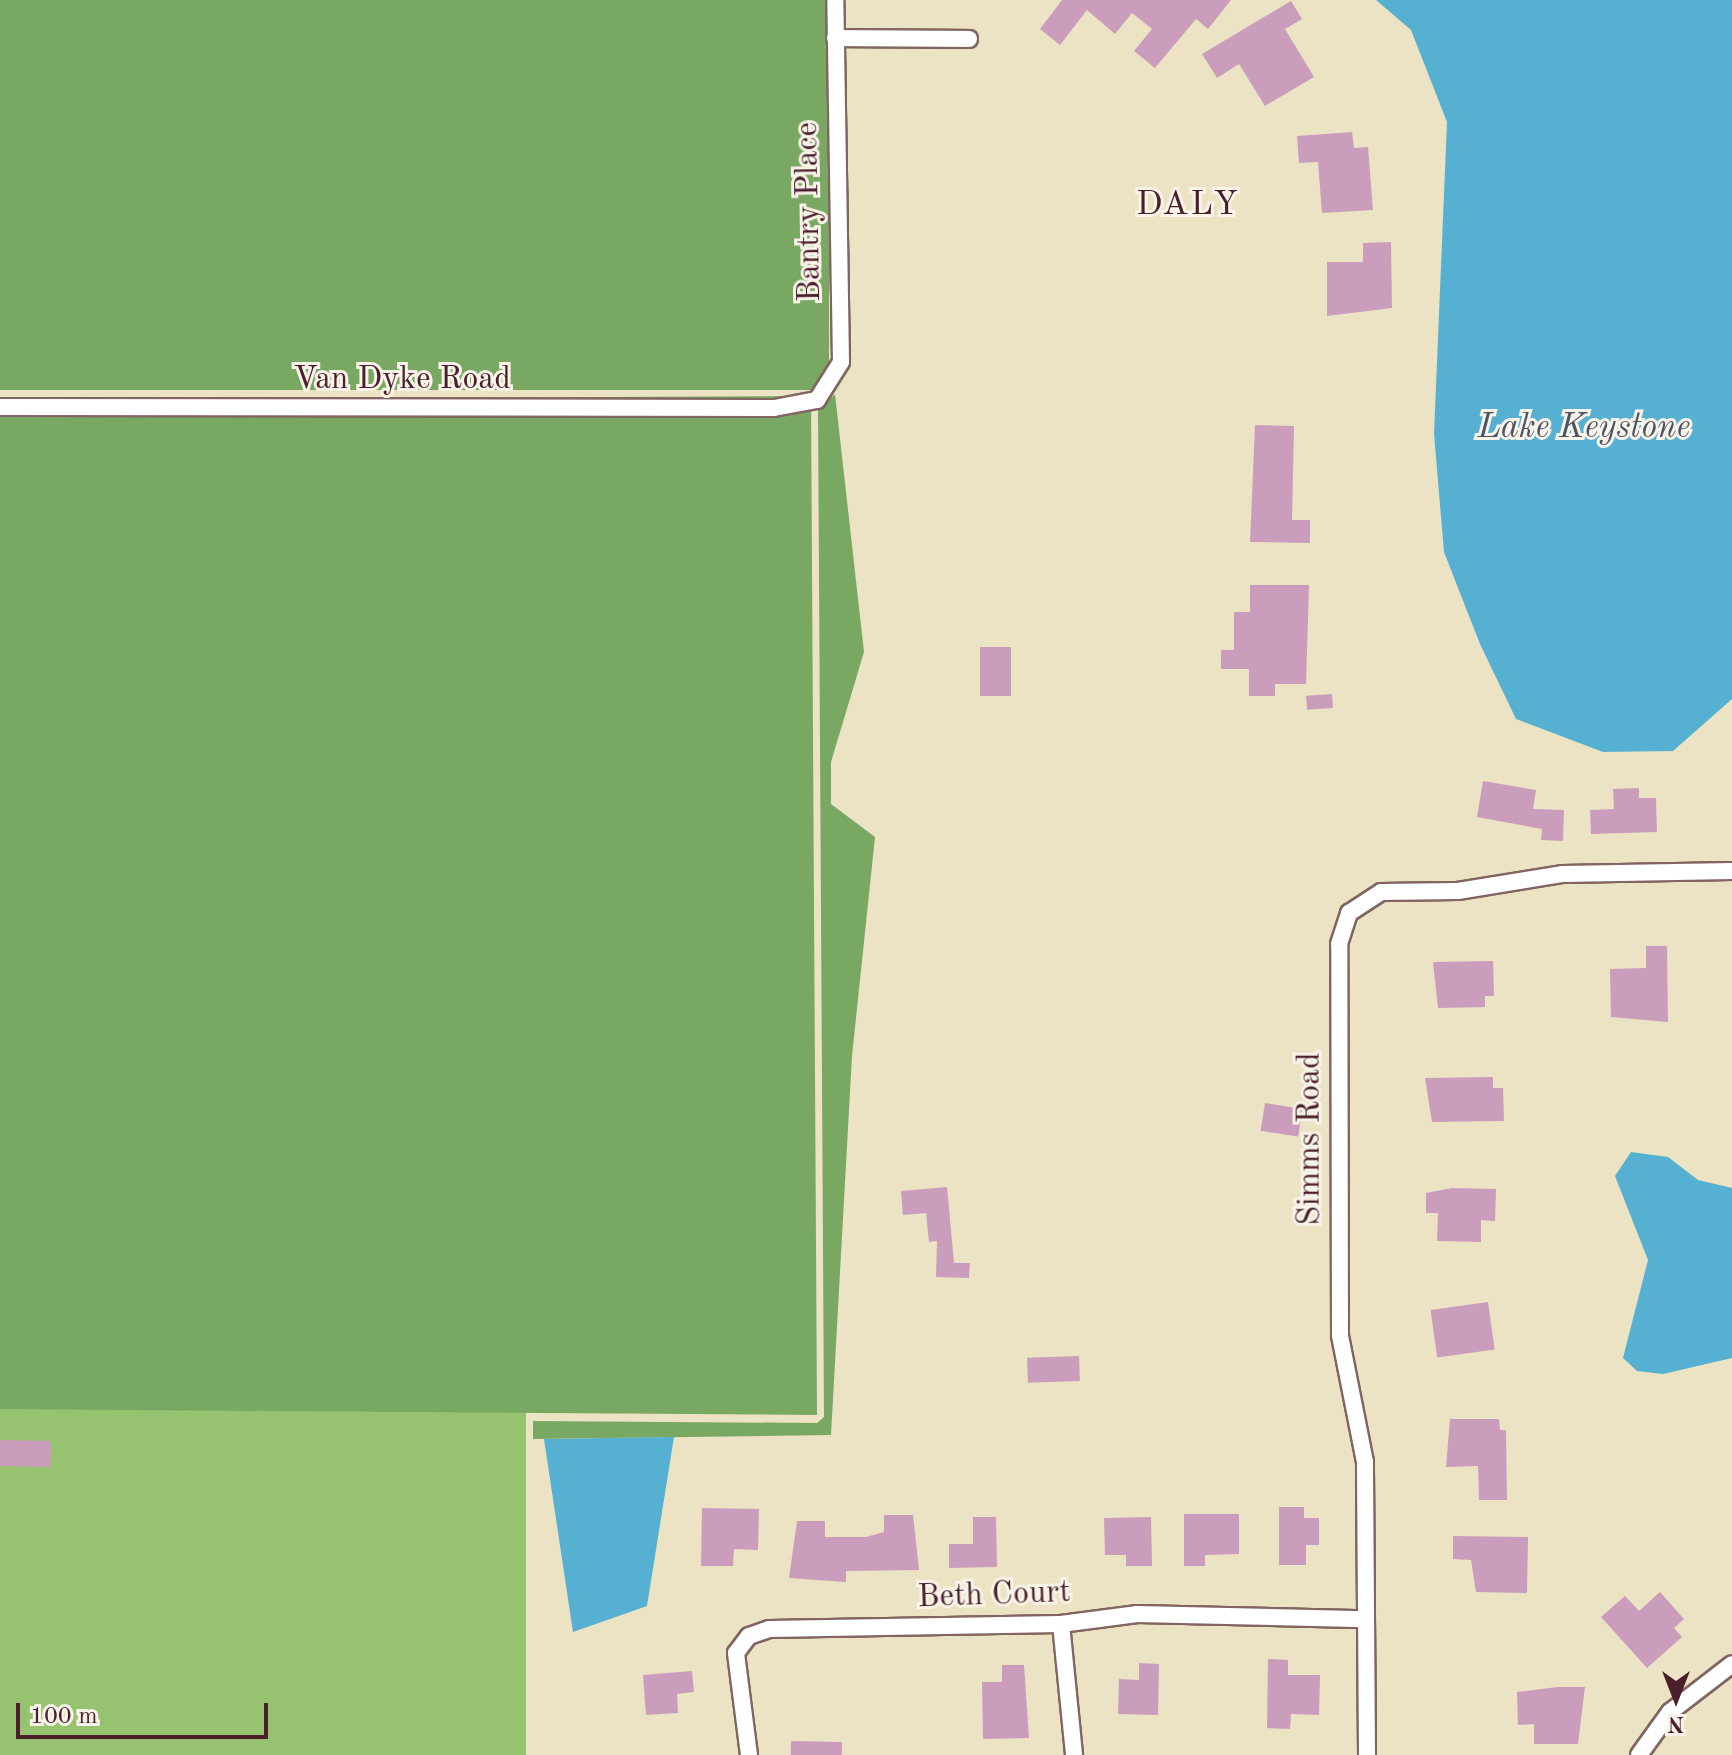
<!DOCTYPE html>
<html>
<head>
<meta charset="utf-8">
<style>
  body { margin:0 }
  #map { position:relative; width:1732px; height:1755px; overflow:hidden; background:#ebe3c3; font-family:"Old Standard TT",serif }
  div>[style] { position:absolute }
  .green>* { inset:0; background:#97c26f; transform-origin:0 0 }
  .forest>* { inset:0; background:#79a862; transform-origin:0 0 }
  .water>* { inset:0; background:#55b0d2 }
  .building>* { inset:0; background:#ca9dbd; transform-origin:0 0 }
  .roads { filter:drop-shadow(2px 0 #826460) drop-shadow(-2px 0 #826460) drop-shadow(0 2px #826460) drop-shadow(0 -2px #826460) }
  .street>* { height:16px; margin:-8px; padding:0 8px; transform-origin:8px; border-radius:8px; background:#fff }
  span { translate:-50% -50%; white-space:nowrap; text-align:center; line-height:1.15; -webkit-text-stroke:6px #f7f3e8; paint-order:stroke }
  .street-label { font-size:32px; color:#4a1f2b }
  .neighbourhood-label { font-size:34px; color:#4a1f2b; letter-spacing:2px }
  .water-label { font-size:34px; color:#4e5265; font-style:italic }
  .north { position:absolute; left:1636px; top:1659px; width:80px; height:80px; -webkit-text-stroke:6px #f7f3e8; paint-order:stroke; rotate:180deg; font-size:22px; font-weight:700; line-height:32px; text-align:center; color:#4a1f2b }
  .north::after { content:''; display:block; margin:auto; width:28px; height:36px; background:#4a1f2b; clip-path:polygon(50% 0,100% 100%,50% 72%,0 100%) }
  .scale { position:absolute; left:16px; top:1703px; width:252px; height:36px; box-sizing:border-box; border:4px solid #4a1f2b; border-top:0; padding-left:10px; font-size:24px; line-height:28px; white-space:nowrap; color:#4a1f2b; -webkit-text-stroke:6px #f7f3e8; paint-order:stroke }
</style>
</head>
<body>
<div id="map">
  <div class="green">
    <i style="left:0;top:1409px;width:526px;height:346px"></i>
  </div>
  <div class="forest">
    <i style="left:0;top:0;width:829px;height:390px"></i>
    <i style="clip-path:polygon(835px 394px,864px 652px,831px 762px,831px 804px,875px 837px,852px 1056px,831px 1435px,533px 1439px,533px 1421px,817px 1423px,824px 1417px,818px 410px)"></i>
    <i style="clip-path:polygon(811px 396px,817px 1415px,0 1409px,0 416px,376px 398px)"></i>
  </div>
  <div class="water">
    <i style="clip-path:polygon(1376px 0,1732px 0,1732px 699px,1673px 751px,1603px 752px,1516px 719px,1480px 644px,1444px 552px,1434px 434px,1447px 122px,1411px 30px)"></i>
    <i style="clip-path:polygon(1631px 1152px,1668px 1157px,1698px 1180px,1732px 1188px,1732px 1358px,1663px 1374px,1637px 1371px,1623px 1358px,1648px 1260px,1615px 1176px)"></i>
    <i style="clip-path:polygon(674px 1437px,647px 1606px,573px 1632px,544px 1439px)"></i>
  </div>
  <div class="building">
    <i style="clip-path:polygon(1062px 0,1231px 0,1208px 29px,1196px 19px,1155px 68px,1134px 51px,1152px 29px,1132px 13px,1115px 34px,1087px 10px,1060px 45px,1040px 29px)"></i>
    <i style="clip-path:polygon(1291px 1px,1302px 19px,1285px 29px,1314px 77px,1265px 106px,1239px 64px,1217px 78px,1202px 54px)"></i>
    <i style="clip-path:polygon(1352px 132px,1354px 148px,1368px 147px,1373px 210px,1322px 213px,1318px 162px,1299px 163px,1297px 136px)"></i>
    <i style="clip-path:polygon(1391px 242px,1392px 308px,1327px 316px,1327px 262px,1363px 262px,1363px 243px)"></i>
    <i style="clip-path:polygon(1255px 425px,1294px 426px,1292px 520px,1310px 520px,1310px 543px,1250px 542px)"></i>
    <i style="clip-path:polygon(1250px 585px,1309px 585px,1306px 684px,1275px 684px,1275px 696px,1249px 696px,1249px 669px,1221px 669px,1221px 650px,1234px 650px,1234px 612px,1250px 612px)"></i>
    <i style="left:1011px;top:647px;width:49px;height:31px;rotate:90deg"></i>
    <i style="left:1332px;top:694px;width:14px;height:26px;rotate:86deg"></i>
    <i style="clip-path:polygon(1483px 781px,1536px 790px,1533px 809px,1564px 810px,1563px 841px,1541px 840px,1542px 829px,1477px 817px)"></i>
    <i style="clip-path:polygon(1639px 788px,1639px 798px,1656px 798px,1657px 832px,1591px 834px,1590px 810px,1614px 809px,1613px 789px)"></i>
    <i style="clip-path:polygon(1646px 946px,1667px 946px,1668px 1022px,1611px 1017px,1610px 969px,1646px 968px)"></i>
    <i style="clip-path:polygon(1493px 961px,1494px 996px,1485px 996px,1485px 1007px,1438px 1008px,1433px 962px)"></i>
    <i style="clip-path:polygon(1493px 1077px,1493px 1088px,1503px 1088px,1504px 1121px,1432px 1122px,1425px 1078px)"></i>
    <i style="left:1265px;top:1103px;width:38px;height:28px;rotate:9deg"></i>
    <i style="clip-path:polygon(947px 1187px,954px 1263px,970px 1263px,969px 1278px,936px 1277px,937px 1241px,929px 1242px,926px 1213px,903px 1215px,901px 1191px)"></i>
    <i style="clip-path:polygon(1452px 1188px,1496px 1189px,1495px 1221px,1481px 1220px,1481px 1242px,1437px 1241px,1438px 1213px,1426px 1213px,1426px 1193px)"></i>
    <i style="left:1488px;top:1302px;width:48px;height:58px;rotate:82deg"></i>
    <i style="left:1079px;top:1356px;width:25px;height:52px;rotate:88deg"></i>
    <i style="clip-path:polygon(1450px 1419px,1499px 1419px,1500px 1430px,1506px 1430px,1507px 1500px,1479px 1500px,1478px 1466px,1446px 1467px)"></i>
    <i style="left:0;top:1440px;width:51px;height:26px;rotate:1deg"></i>
    <i style="clip-path:polygon(1279px 1507px,1304px 1507px,1304px 1518px,1319px 1518px,1319px 1545px,1306px 1545px,1306px 1565px,1279px 1565px)"></i>
    <i style="clip-path:polygon(702px 1508px,759px 1509px,758px 1550px,734px 1549px,733px 1566px,701px 1566px)"></i>
    <i style="clip-path:polygon(1184px 1514px,1239px 1514px,1239px 1554px,1205px 1555px,1205px 1566px,1184px 1566px)"></i>
    <i style="clip-path:polygon(884px 1515px,913px 1515px,919px 1570px,846px 1571px,846px 1582px,789px 1578px,797px 1521px,825px 1521px,825px 1537px,866px 1537px,884px 1532px)"></i>
    <i style="clip-path:polygon(973px 1517px,996px 1517px,997px 1567px,949px 1568px,949px 1544px,973px 1544px)"></i>
    <i style="clip-path:polygon(1151px 1517px,1152px 1566px,1126px 1566px,1126px 1555px,1105px 1555px,1104px 1518px)"></i>
    <i style="clip-path:polygon(1453px 1536px,1528px 1537px,1527px 1593px,1476px 1592px,1471px 1560px,1453px 1559px)"></i>
    <i style="clip-path:polygon(1660px 1592px,1684px 1619px,1674px 1628px,1682px 1637px,1647px 1668px,1601px 1617px,1625px 1596px,1639px 1611px)"></i>
    <i style="clip-path:polygon(1268px 1659px,1288px 1660px,1288px 1675px,1320px 1675px,1319px 1715px,1291px 1714px,1290px 1729px,1267px 1728px)"></i>
    <i style="clip-path:polygon(1139px 1663px,1159px 1664px,1158px 1715px,1118px 1714px,1119px 1679px,1139px 1680px)"></i>
    <i style="clip-path:polygon(1002px 1665px,1024px 1665px,1029px 1738px,983px 1739px,982px 1682px,1002px 1682px)"></i>
    <i style="clip-path:polygon(692px 1671px,694px 1692px,677px 1694px,678px 1713px,646px 1715px,643px 1675px)"></i>
    <i style="clip-path:polygon(1557px 1687px,1585px 1687px,1578px 1744px,1534px 1744px,1534px 1724px,1518px 1725px,1517px 1692px)"></i>
    <i style="left:791px;top:1741px;width:51px;height:14px;rotate:1deg"></i>
  </div>
  <div class="roads">
    <div class="street">
      <i style="left:835px;top:38px;width:134px;rotate:0.4deg"></i>
      <i style="left:0;top:407px;width:774px;rotate:0.07deg"></i>
      <i style="left:774px;top:408px;width:44px;rotate:-10.5deg"></i>
      <i style="left:817px;top:400px;width:45px;rotate:-57.7deg"></i>
      <i style="left:841px;top:362px;width:362px;rotate:-90.9deg"></i>
      <i style="left:1061px;top:1624px;width:132px;rotate:84.3deg"></i>
      <i style="left:749px;top:1755px;width:103px;rotate:-97.3deg"></i>
      <i style="left:736px;top:1653px;width:21px;rotate:-53deg"></i>
      <i style="left:749px;top:1636px;width:21px;rotate:-19deg"></i>
      <i style="left:769px;top:1629px;width:292px;rotate:-1deg"></i>
      <i style="left:1061px;top:1624px;width:77px;rotate:-7.5deg"></i>
      <i style="left:1137px;top:1614px;width:229px;rotate:1.3deg"></i>
      <i style="left:1367px;top:1755px;width:293px;rotate:-90.4deg"></i>
      <i style="left:1365px;top:1462px;width:128px;rotate:-101.2deg"></i>
      <i style="left:1340px;top:1336px;width:392px;rotate:-90.1deg"></i>
      <i style="left:1339px;top:944px;width:33px;rotate:-72deg"></i>
      <i style="left:1349px;top:913px;width:38px;rotate:-33deg"></i>
      <i style="left:1381px;top:892px;width:77px;rotate:-0.7deg"></i>
      <i style="left:1458px;top:891px;width:105px;rotate:-9.3deg"></i>
      <i style="left:1562px;top:874px;width:170px;rotate:-1deg"></i>
      <i style="left:1639px;top:1755px;width:53px;rotate:-54.2deg"></i>
      <i style="left:1670px;top:1712px;width:78px;rotate:-37.7deg"></i>
    </div>
  </div>
  <div class="street-label">
    <span style="left:810px;top:212px;rotate:-91deg">Bantry Place</span>
    <span style="left:402px;top:380px">Van Dyke Road</span>
    <span style="left:1311px;top:1139px;rotate:-90deg">Simms Road</span>
    <span style="left:994px;top:1596px;rotate:-2deg">Beth Court</span>
  </div>
  <div class="neighbourhood-label">
    <span style="left:1188px;top:206px">DALY</span>
  </div>
  <div class="water-label">
    <span style="left:1584px;top:429px">Lake Keystone</span>
  </div>
  <div class="north">N</div>
  <div class="scale">100 m</div>
</div>
</body>
</html>
